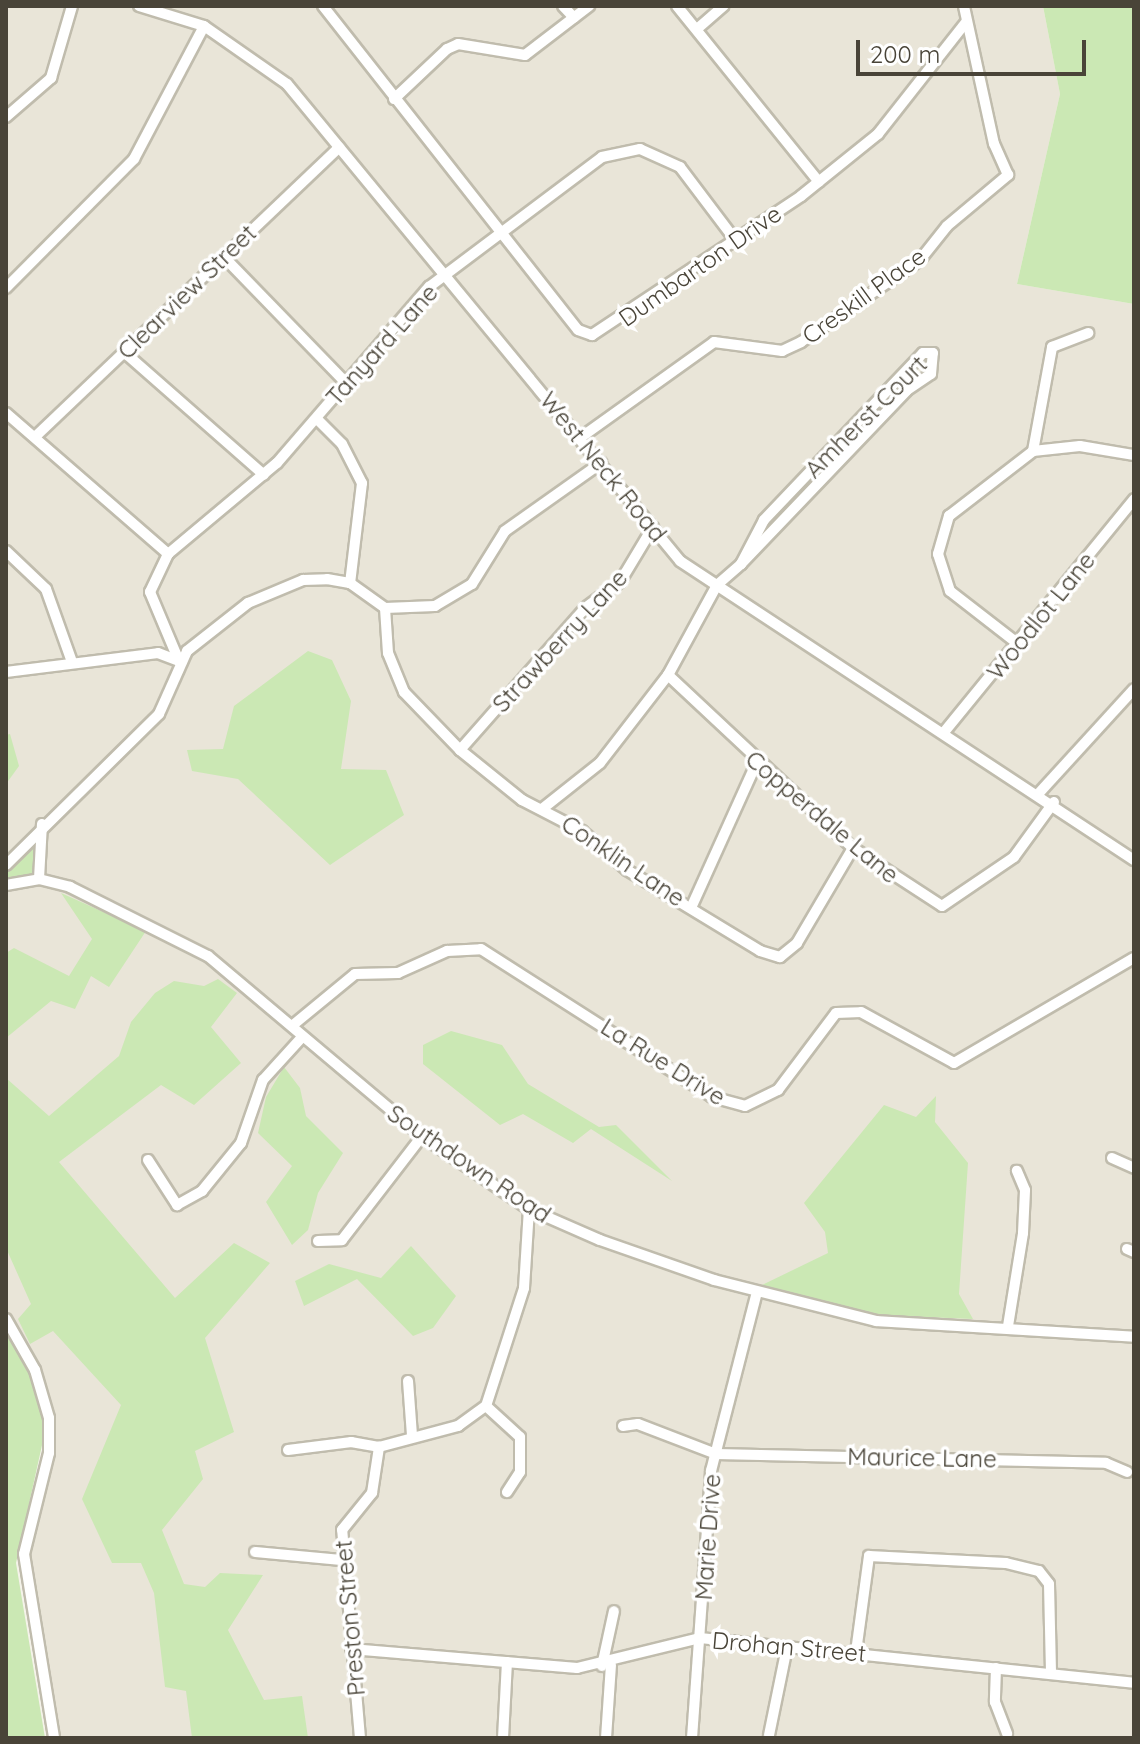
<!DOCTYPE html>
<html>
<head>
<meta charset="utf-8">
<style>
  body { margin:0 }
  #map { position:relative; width:1140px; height:1744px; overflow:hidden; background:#f5f3ea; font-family:Quicksand,sans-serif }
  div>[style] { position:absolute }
  .residential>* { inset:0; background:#e9e5d8 }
  .green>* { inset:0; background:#cbe8b4 }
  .roads { filter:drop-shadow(2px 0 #c0bcad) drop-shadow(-2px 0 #c0bcad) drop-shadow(0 2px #c0bcad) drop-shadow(0 -2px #c0bcad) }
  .minor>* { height:10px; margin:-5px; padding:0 5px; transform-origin:5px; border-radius:5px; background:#fff }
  span { translate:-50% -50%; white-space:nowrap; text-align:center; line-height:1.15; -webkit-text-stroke:7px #fff; paint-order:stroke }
  .street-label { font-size:24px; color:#494438 }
  .frame { position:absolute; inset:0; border:8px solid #494438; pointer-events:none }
  .scale { position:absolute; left:856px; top:40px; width:230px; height:36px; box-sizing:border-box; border:4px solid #494438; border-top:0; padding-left:10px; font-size:24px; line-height:28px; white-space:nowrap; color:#494438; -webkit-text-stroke:6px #fff; paint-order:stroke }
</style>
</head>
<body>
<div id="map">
  <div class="residential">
    <i style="clip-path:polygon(6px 6px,1043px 6px,1060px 94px,1017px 284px,1134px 304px,1134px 1738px,54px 1738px,26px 1529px,46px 1469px,48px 1408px,6px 1319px)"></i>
  </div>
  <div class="green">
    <i style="clip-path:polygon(1043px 6px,1134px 6px,1134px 304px,1017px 284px,1060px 94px)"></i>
    <i style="clip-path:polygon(308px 651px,332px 660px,351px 701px,341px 769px,386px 770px,404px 815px,330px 865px,238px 779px,192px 771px,187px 750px,223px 749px,234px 706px)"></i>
    <i style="clip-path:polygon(10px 734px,19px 766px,6px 784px,6px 735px)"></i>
    <i style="clip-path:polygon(35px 841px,35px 876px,6px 882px,6px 868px)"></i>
    <i style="clip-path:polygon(61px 893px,146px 931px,109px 987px,91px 976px,75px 1009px,51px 1001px,6px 1038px,6px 953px,14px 948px,69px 976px,92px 939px)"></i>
    <i style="clip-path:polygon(218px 979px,237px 993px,211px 1027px,241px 1063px,194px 1105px,161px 1085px,59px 1162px,175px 1298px,234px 1243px,270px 1263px,205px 1338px,234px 1432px,195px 1451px,203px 1479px,162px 1530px,184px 1584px,205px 1587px,220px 1573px,263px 1575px,228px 1630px,264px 1700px,302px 1696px,308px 1738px,192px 1738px,186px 1691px,165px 1687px,154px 1593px,141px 1563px,112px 1563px,82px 1499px,121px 1405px,53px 1331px,30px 1344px,18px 1319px,31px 1304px,6px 1248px,6px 1078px,49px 1116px,119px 1056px,131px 1022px,155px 993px,174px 981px,204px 986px)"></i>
    <i style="clip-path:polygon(451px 1031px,502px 1045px,528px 1084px,599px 1127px,616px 1125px,672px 1181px,591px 1129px,573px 1143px,523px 1114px,500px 1125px,423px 1064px,423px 1045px)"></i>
    <i style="clip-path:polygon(284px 1067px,300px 1088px,306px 1116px,343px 1153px,318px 1193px,308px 1230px,292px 1245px,266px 1202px,292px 1166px,258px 1133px,266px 1097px)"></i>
    <i style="clip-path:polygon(936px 1096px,935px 1122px,968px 1163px,959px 1294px,973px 1319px,877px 1315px,762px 1285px,828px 1253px,825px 1232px,804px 1203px,884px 1105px,916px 1117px)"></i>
    <i style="clip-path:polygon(411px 1246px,456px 1296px,433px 1328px,413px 1336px,357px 1279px,304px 1306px,295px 1281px,329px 1264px,381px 1278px)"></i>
    <i style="clip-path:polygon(6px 1330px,35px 1382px,46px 1427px,16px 1563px,45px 1738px,6px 1738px)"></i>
  </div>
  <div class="roads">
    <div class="minor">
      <i style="left:139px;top:6px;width:68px;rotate:17.1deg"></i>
      <i style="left:204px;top:26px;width:101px;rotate:34.9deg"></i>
      <i style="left:287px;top:84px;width:618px;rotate:50.51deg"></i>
      <i style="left:680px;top:561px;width:544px;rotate:33.37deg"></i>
      <i style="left:323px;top:6px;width:412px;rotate:51.8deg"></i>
      <i style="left:578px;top:330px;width:15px;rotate:20deg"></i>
      <i style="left:592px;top:335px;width:251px;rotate:-33.6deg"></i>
      <i style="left:801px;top:196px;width:99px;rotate:-38.8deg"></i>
      <i style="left:878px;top:134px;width:142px;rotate:-51.8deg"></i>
      <i style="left:563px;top:6px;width:16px;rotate:47deg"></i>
      <i style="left:677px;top:6px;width:226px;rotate:51.1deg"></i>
      <i style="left:697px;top:29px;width:35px;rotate:-41deg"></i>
      <i style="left:394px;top:99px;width:73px;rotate:-43.3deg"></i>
      <i style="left:447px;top:49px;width:12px;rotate:-24deg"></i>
      <i style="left:458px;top:44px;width:68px;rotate:9.3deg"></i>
      <i style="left:525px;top:55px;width:81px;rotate:-37.4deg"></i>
      <i style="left:6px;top:117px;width:60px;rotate:-40.9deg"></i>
      <i style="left:51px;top:78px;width:75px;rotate:-73.7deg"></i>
      <i style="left:224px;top:257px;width:175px;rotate:45.9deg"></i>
      <i style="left:6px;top:288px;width:182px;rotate:-45.2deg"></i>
      <i style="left:134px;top:159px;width:150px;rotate:-62.2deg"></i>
      <i style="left:124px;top:352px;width:186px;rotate:41.3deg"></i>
      <i style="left:6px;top:413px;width:215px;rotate:41deg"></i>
      <i style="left:317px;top:419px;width:35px;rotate:45deg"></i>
      <i style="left:342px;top:444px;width:44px;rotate:62.9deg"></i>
      <i style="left:362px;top:483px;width:101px;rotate:96.8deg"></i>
      <i style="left:35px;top:437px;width:420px;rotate:-43.6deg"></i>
      <i style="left:580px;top:438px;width:165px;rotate:-35.6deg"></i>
      <i style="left:714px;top:342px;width:69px;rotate:7.5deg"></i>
      <i style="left:782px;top:351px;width:21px;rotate:-25deg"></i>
      <i style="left:801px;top:342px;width:145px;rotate:-34.6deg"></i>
      <i style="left:920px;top:260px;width:43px;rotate:-51.5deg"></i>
      <i style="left:947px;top:226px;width:80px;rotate:-39.9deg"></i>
      <i style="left:1008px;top:175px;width:34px;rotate:-114deg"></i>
      <i style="left:994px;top:144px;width:141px;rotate:-102.3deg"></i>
      <i style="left:1033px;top:451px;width:106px;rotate:-79.6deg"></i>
      <i style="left:1052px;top:347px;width:39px;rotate:-21deg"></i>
      <i style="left:6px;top:551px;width:55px;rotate:43.5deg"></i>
      <i style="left:46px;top:589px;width:77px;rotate:70.4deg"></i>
      <i style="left:385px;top:608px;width:45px;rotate:86.2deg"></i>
      <i style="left:388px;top:653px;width:42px;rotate:67.7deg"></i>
      <i style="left:404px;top:692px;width:81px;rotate:46deg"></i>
      <i style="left:460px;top:750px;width:80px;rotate:38.9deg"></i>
      <i style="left:522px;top:800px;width:68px;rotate:27.3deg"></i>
      <i style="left:582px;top:831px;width:60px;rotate:40.9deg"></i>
      <i style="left:627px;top:870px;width:156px;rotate:31.3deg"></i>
      <i style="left:760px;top:951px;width:21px;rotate:17deg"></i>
      <i style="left:780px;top:957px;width:22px;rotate:-39deg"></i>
      <i style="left:797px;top:943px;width:110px;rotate:-59.5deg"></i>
      <i style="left:1017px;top:643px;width:85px;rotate:-142.2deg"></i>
      <i style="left:950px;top:591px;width:39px;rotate:-108deg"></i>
      <i style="left:938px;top:554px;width:40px;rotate:-74deg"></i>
      <i style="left:949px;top:516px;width:106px;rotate:-37.7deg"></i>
      <i style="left:1033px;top:451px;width:47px;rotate:-6.1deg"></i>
      <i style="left:1080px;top:446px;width:55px;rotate:9.5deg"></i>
      <i style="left:179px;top:661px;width:75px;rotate:-112.8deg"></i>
      <i style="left:150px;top:592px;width:42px;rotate:-64.7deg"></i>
      <i style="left:168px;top:554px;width:142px;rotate:-39.9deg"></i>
      <i style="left:277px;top:463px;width:233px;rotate:-49.2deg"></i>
      <i style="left:429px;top:287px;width:216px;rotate:-36.9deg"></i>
      <i style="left:602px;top:157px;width:39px;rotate:-12deg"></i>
      <i style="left:640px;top:149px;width:44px;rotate:24.2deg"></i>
      <i style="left:680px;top:167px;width:93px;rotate:52.9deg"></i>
      <i style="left:6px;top:672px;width:153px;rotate:-7.1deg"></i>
      <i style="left:158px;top:653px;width:22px;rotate:21deg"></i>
      <i style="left:668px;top:675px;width:253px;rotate:43.1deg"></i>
      <i style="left:853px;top:848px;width:106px;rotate:33.1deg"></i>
      <i style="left:942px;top:906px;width:87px;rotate:-34.2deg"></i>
      <i style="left:1014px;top:857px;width:68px;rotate:-54deg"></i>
      <i style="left:945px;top:731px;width:299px;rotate:-50.8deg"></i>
      <i style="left:460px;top:750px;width:189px;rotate:-48.6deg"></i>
      <i style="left:585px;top:608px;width:44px;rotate:-36.6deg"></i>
      <i style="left:620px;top:582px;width:64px;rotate:-59deg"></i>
      <i style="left:1040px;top:792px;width:139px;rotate:-47.6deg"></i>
      <i style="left:542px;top:809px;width:74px;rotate:-38.4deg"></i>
      <i style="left:600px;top:763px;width:111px;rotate:-52.3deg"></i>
      <i style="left:668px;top:675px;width:102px;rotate:-61.4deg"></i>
      <i style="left:717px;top:585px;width:32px;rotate:-41deg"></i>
      <i style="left:741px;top:564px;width:240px;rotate:-46.3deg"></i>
      <i style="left:907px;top:390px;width:29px;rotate:-34deg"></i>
      <i style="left:931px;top:374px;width:21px;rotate:-85deg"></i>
      <i style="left:933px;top:353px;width:10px;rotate:180deg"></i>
      <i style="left:923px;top:353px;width:231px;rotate:133.6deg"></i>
      <i style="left:764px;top:520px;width:50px;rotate:117.6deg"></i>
      <i style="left:6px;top:865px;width:215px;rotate:-44.6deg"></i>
      <i style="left:159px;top:714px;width:69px;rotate:-66deg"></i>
      <i style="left:187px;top:651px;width:78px;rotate:-38.2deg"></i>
      <i style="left:248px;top:603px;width:60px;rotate:-22.7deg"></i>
      <i style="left:303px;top:580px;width:24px;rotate:-2deg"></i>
      <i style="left:327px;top:579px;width:23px;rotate:10deg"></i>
      <i style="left:350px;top:583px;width:43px;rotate:35.5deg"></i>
      <i style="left:385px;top:608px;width:50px;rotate:-2.3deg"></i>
      <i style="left:435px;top:606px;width:43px;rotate:-30.7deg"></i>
      <i style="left:472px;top:584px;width:62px;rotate:-58.1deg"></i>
      <i style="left:505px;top:531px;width:118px;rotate:-35.3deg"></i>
      <i style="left:39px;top:879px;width:55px;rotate:-86.9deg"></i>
      <i style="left:6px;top:885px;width:34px;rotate:-10deg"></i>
      <i style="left:39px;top:879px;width:32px;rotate:14deg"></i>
      <i style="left:70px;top:887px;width:154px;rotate:26.6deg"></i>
      <i style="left:208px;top:956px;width:280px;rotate:40.1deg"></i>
      <i style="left:422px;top:1136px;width:130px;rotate:34.3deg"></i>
      <i style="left:529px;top:1209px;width:77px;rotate:23.6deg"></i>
      <i style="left:600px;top:1240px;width:121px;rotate:19.3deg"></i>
      <i style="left:714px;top:1280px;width:167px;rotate:14.2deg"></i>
      <i style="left:876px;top:1321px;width:258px;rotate:3.5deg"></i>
      <i style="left:691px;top:908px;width:158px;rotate:-65.7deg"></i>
      <i style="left:293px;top:1025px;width:80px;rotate:-39.4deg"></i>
      <i style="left:355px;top:974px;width:43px;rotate:-1.3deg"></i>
      <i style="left:398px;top:973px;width:54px;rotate:-24.2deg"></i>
      <i style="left:447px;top:951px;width:34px;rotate:-3deg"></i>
      <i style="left:481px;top:949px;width:274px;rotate:32.6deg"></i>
      <i style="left:712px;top:1097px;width:34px;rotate:15deg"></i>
      <i style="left:745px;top:1106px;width:37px;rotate:-26deg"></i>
      <i style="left:778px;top:1090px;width:96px;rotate:-53deg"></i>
      <i style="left:836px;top:1013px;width:25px;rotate:-2deg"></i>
      <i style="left:861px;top:1012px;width:106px;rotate:28.7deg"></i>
      <i style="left:954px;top:1063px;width:208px;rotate:-30.3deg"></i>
      <i style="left:1112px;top:1158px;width:24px;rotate:24deg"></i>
      <i style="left:148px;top:1160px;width:54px;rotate:57.2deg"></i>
      <i style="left:177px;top:1205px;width:29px;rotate:-29deg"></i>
      <i style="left:202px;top:1191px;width:62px;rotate:-50.9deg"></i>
      <i style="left:241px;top:1143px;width:67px;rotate:-70.8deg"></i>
      <i style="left:263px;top:1080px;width:59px;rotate:-47.7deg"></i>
      <i style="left:318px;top:1241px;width:24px;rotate:-2deg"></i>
      <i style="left:342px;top:1240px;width:131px;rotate:-52.4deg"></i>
      <i style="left:1127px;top:1249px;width:8px;rotate:23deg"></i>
      <i style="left:6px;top:1319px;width:59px;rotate:60.4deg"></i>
      <i style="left:35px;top:1370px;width:50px;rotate:73.7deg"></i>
      <i style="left:49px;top:1418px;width:35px;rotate:90deg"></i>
      <i style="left:49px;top:1453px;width:104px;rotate:103.9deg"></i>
      <i style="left:24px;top:1554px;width:186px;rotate:80.7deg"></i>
      <i style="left:1008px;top:1326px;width:94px;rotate:-80.8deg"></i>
      <i style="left:1023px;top:1233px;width:43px;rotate:-87.3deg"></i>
      <i style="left:1025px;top:1190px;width:21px;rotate:-113deg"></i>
      <i style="left:408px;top:1381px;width:54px;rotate:85.8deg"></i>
      <i style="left:486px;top:1406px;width:46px;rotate:42.4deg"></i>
      <i style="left:520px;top:1437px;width:35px;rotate:90deg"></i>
      <i style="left:520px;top:1472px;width:24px;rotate:123deg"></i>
      <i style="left:623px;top:1426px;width:15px;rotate:-8deg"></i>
      <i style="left:638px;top:1424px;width:84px;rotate:21deg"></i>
      <i style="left:716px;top:1454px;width:390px;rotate:1.3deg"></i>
      <i style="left:1106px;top:1463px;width:23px;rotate:23deg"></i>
      <i style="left:288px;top:1450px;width:64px;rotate:-7.2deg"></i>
      <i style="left:351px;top:1442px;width:28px;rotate:10deg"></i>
      <i style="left:255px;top:1552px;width:87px;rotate:5.3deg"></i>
      <i style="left:351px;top:1649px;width:227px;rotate:4.8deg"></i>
      <i style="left:577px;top:1668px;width:127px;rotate:-13.7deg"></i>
      <i style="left:700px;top:1638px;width:436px;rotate:5.9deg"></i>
      <i style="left:856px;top:1652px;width:97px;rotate:-82.3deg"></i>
      <i style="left:869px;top:1556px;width:137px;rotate:2.9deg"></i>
      <i style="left:1006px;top:1563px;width:34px;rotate:14deg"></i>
      <i style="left:1039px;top:1571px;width:16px;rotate:52deg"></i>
      <i style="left:1049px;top:1584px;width:90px;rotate:88.7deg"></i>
      <i style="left:602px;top:1666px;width:56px;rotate:-77.7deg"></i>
      <i style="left:996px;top:1668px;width:34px;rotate:92deg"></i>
      <i style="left:995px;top:1702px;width:34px;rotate:69deg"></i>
      <i style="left:769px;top:1735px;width:90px;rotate:-78.4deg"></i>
      <i style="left:360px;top:1738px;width:209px;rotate:-94.9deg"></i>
      <i style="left:342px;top:1530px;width:48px;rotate:-51deg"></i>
      <i style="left:372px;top:1493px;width:47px;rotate:-81.3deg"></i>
      <i style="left:379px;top:1447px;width:82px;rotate:-14.9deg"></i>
      <i style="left:458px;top:1426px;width:34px;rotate:-36deg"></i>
      <i style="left:486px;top:1406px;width:124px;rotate:-72.1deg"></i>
      <i style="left:524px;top:1288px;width:79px;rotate:-86.4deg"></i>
      <i style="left:503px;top:1738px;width:76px;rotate:-87deg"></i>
      <i style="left:606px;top:1738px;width:73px;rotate:-86.1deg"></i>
      <i style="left:692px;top:1738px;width:268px;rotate:-85.9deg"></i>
      <i style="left:711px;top:1471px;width:185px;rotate:-75.6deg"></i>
    </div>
  </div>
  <div class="street-label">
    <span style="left:700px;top:266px;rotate:-35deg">Dumbarton Drive</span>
    <span style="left:187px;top:292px;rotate:-44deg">Clearview Street</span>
    <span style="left:864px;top:296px;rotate:-36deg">Creskill Place</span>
    <span style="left:382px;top:345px;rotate:-48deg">Tanyard Lane</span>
    <span style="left:866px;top:417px;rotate:-45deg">Amherst Court</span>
    <span style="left:603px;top:467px;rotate:51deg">West Neck Road</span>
    <span style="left:1041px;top:616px;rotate:-51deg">Woodlot Lane</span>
    <span style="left:560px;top:641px;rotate:-47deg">Strawberry Lane</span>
    <span style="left:822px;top:817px;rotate:40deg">Copperdale Lane</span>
    <span style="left:623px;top:861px;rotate:34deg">Conklin Lane</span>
    <span style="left:663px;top:1062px;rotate:32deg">La Rue Drive</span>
    <span style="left:469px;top:1164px;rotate:34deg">Southdown Road</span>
    <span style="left:922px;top:1458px;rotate:1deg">Maurice Lane</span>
    <span style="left:708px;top:1537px;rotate:-86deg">Marie Drive</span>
    <span style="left:350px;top:1618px;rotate:-95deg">Preston Street</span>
    <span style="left:789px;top:1647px;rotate:5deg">Drohan Street</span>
  </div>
  <div class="frame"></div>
  <div class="scale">200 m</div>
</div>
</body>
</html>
